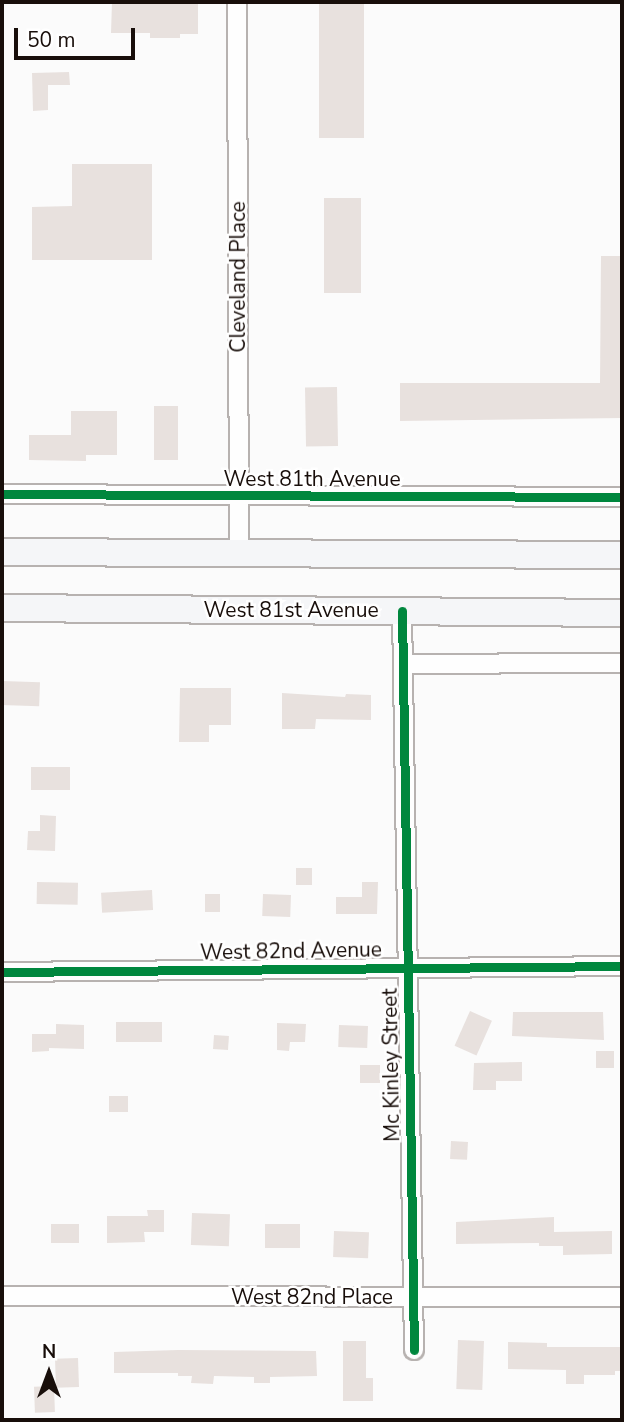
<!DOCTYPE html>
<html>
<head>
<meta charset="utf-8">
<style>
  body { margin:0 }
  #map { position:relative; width:624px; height:1422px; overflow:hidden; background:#fbfbfb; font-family:"Nunito Sans",sans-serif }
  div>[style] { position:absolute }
  .building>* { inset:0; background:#e8e1de; transform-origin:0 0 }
  .roads { filter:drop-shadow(2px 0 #b7b2b0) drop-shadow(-2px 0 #b7b2b0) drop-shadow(0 2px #b7b2b0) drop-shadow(0 -2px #b7b2b0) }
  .street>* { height:18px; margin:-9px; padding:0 9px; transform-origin:9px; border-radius:9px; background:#fefefe }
  .primary>* { height:26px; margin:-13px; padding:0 13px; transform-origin:13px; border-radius:13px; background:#f5f6f8 }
  .cycleway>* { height:9px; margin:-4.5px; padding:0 4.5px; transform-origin:4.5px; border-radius:4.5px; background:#00873e }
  span { translate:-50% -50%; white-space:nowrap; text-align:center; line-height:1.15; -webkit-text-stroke:5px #fff; paint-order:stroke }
  .street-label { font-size:21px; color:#180e0a }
  .frame { position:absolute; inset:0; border:4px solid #180e0a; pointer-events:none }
  .north { position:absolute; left:14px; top:1338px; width:70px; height:70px; -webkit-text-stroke:5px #fff; paint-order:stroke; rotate:0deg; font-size:19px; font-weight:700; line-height:28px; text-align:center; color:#180e0a }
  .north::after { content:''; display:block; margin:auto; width:24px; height:32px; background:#180e0a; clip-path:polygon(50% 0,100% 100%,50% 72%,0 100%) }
  .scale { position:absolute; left:14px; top:28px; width:121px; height:32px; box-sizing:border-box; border:4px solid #180e0a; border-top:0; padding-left:9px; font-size:21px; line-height:24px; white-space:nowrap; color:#180e0a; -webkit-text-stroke:5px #fff; paint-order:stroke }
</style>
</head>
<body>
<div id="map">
  <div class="building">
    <i style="clip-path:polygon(112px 2px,198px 2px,198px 34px,180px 34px,180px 38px,150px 38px,150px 33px,111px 33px)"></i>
    <i style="left:319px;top:2px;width:45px;height:136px"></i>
    <i style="clip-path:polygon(69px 72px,70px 85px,48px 85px,48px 110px,33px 111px,32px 73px)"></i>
    <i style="clip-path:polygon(72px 164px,152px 164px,152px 260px,32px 260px,32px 207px,72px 206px)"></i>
    <i style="left:324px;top:198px;width:37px;height:95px"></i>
    <i style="clip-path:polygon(601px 256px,622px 256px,622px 418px,400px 421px,400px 383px,600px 383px)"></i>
    <i style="left:337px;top:387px;width:59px;height:32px;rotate:89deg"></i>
    <i style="left:154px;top:406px;width:24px;height:54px"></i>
    <i style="clip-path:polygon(71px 411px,117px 411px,117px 455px,86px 455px,86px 461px,29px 460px,29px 435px,71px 435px)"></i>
    <i style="left:2px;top:681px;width:38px;height:24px;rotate:2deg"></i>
    <i style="clip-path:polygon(180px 688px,231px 688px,231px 725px,209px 725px,209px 742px,179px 742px)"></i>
    <i style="clip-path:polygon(282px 693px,345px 697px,346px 694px,371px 695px,371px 720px,316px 719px,315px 729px,282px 729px)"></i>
    <i style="left:31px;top:767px;width:39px;height:23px"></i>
    <i style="clip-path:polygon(40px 815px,56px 816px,55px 851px,27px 850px,28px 831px,40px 831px)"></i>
    <i style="left:312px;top:868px;width:17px;height:16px;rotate:90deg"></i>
    <i style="left:37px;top:882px;width:41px;height:22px;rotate:1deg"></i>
    <i style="clip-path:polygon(362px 882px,378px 882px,377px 914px,336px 914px,336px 897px,362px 897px)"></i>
    <i style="left:152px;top:890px;width:20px;height:51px;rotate:87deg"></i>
    <i style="left:205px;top:894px;width:15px;height:18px"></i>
    <i style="left:263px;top:894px;width:28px;height:22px;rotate:2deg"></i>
    <i style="left:470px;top:1011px;width:24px;height:38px;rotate:24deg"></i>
    <i style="clip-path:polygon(513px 1012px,603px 1012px,604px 1040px,512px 1036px)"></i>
    <i style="left:162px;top:1022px;width:20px;height:46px;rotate:90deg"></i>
    <i style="clip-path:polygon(277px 1023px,306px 1024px,305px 1042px,290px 1042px,289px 1051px,277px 1050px)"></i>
    <i style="clip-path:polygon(56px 1024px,84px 1025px,84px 1049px,49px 1048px,49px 1051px,32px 1052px,32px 1034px,56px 1034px)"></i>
    <i style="left:339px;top:1025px;width:29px;height:22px;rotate:2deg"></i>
    <i style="left:214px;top:1035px;width:15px;height:14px;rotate:4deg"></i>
    <i style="left:596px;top:1051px;width:18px;height:17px"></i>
    <i style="clip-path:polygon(522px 1062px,522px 1081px,496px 1081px,496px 1090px,473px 1090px,474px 1063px)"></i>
    <i style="left:360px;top:1065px;width:20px;height:18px"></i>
    <i style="left:109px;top:1096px;width:19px;height:16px"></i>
    <i style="left:451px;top:1141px;width:17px;height:18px;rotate:3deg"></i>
    <i style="clip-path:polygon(147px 1210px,164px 1210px,164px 1232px,144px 1232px,145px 1242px,107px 1243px,107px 1216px,148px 1216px)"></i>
    <i style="left:192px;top:1213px;width:38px;height:32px;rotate:2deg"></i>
    <i style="clip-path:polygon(554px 1217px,554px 1232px,612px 1231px,612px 1254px,563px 1255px,563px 1246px,539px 1246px,539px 1243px,456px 1244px,456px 1222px)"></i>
    <i style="left:51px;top:1224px;width:28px;height:19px"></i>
    <i style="left:265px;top:1224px;width:35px;height:24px"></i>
    <i style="left:334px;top:1231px;width:35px;height:26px;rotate:2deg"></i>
    <i style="left:458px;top:1340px;width:26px;height:49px;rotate:2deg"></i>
    <i style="clip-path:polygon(343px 1341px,366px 1341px,366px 1378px,373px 1378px,373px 1401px,343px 1401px)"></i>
    <i style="clip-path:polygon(508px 1342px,547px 1343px,547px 1347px,622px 1347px,622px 1371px,615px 1371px,615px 1375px,584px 1375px,584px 1384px,566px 1384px,566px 1370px,508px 1369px)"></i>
    <i style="clip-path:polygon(178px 1350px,316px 1351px,317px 1376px,270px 1377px,270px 1383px,254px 1383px,254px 1377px,214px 1376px,213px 1384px,191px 1383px,192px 1376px,178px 1376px,178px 1373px,114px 1373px,114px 1352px)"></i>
    <i style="left:78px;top:1358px;width:29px;height:23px;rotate:88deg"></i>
    <i style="left:54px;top:1386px;width:26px;height:20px;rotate:88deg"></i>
  </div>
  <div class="roads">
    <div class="street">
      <i style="left:237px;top:2px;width:551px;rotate:89.79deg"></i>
      <i style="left:2px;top:494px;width:620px;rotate:0.28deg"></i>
      <i style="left:402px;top:611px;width:739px;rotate:89.07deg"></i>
      <i style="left:404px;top:664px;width:218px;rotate:-0.3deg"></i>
      <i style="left:2px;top:972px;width:620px;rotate:-0.55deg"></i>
      <i style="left:2px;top:1296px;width:620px;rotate:0.09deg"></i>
    </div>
    <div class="primary">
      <i style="left:2px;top:552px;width:620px;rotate:0.28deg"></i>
      <i style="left:2px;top:608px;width:620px;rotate:0.46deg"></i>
    </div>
  </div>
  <div class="cycleway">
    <i style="left:2px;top:494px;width:620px;rotate:0.28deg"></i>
    <i style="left:402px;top:611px;width:739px;rotate:89.07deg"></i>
    <i style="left:2px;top:972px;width:620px;rotate:-0.55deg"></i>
  </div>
  <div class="street-label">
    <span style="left:238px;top:277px;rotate:-90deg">Cleveland Place</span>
    <span style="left:312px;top:479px">West 81th Avenue</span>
    <span style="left:291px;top:610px">West 81st Avenue</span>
    <span style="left:291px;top:951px;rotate:-1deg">West 82nd Avenue</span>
    <span style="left:391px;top:1065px;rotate:-91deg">Mc Kinley Street</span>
    <span style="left:312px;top:1297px">West 82nd Place</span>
  </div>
  <div class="frame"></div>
  <div class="north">N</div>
  <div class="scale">50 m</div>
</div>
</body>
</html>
